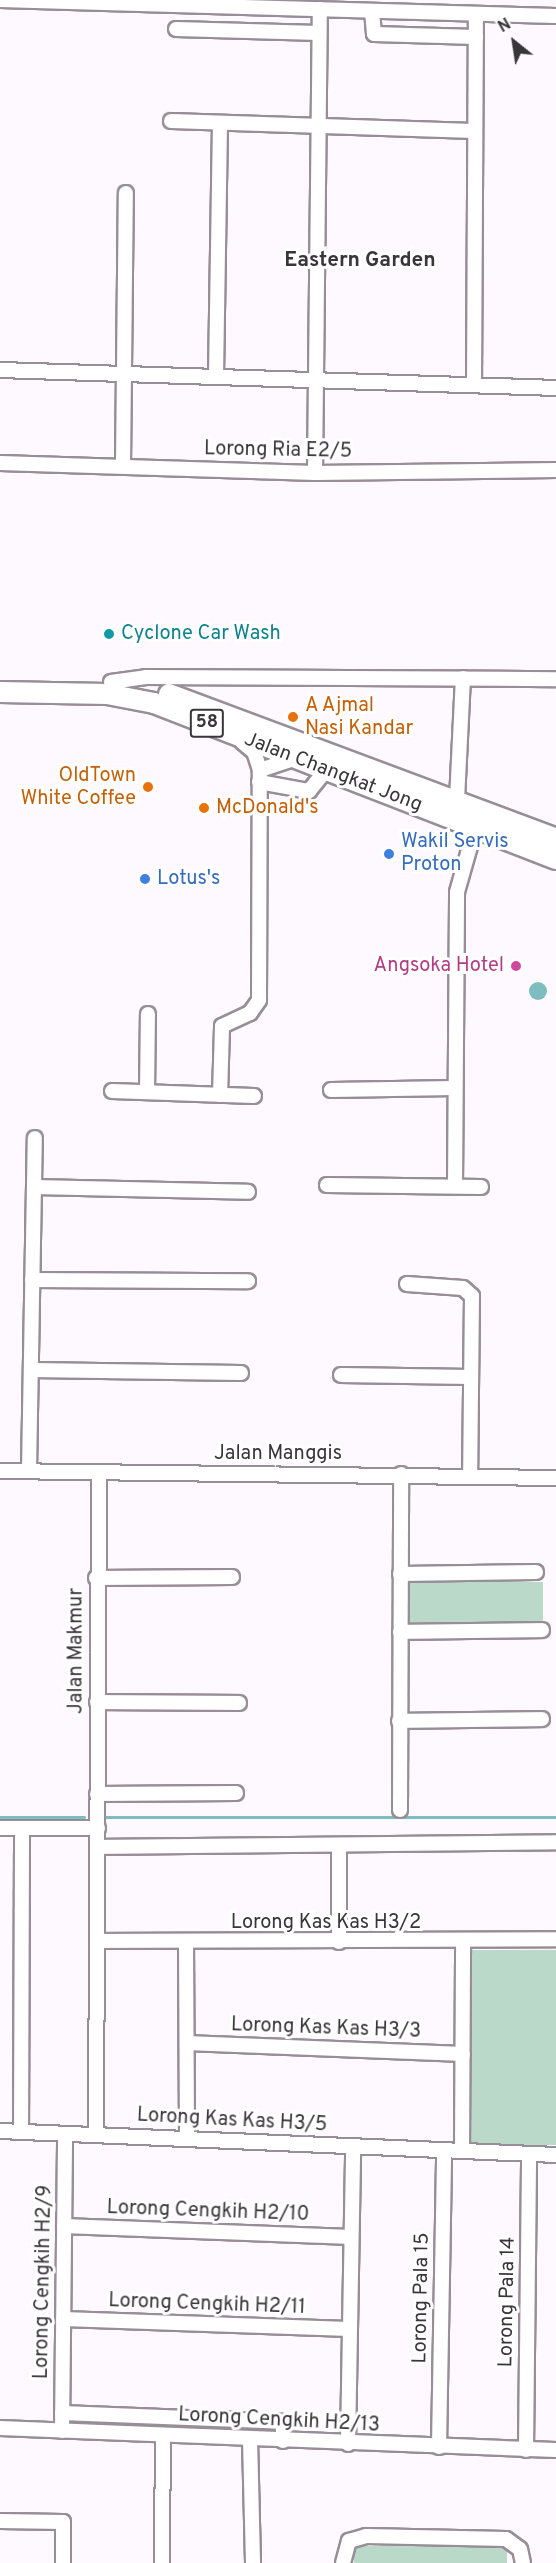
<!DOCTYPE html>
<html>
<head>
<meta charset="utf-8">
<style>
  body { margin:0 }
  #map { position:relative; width:556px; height:2563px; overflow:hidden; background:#fef9fe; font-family:Overpass,sans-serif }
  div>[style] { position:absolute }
  .green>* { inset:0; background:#bad9c8; transform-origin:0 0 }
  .water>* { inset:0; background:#7dbdbf }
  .round { border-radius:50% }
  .stream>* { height:3px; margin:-1.5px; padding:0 1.5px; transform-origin:1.5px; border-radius:1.5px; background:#7dbdbf }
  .roads { filter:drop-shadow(2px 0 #978e97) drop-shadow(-2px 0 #978e97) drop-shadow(0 2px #978e97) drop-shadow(0 -2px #978e97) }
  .minor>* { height:14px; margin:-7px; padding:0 7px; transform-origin:7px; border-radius:7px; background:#fff }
  .highway>* { height:20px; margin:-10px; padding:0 10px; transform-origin:10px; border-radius:10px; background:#fff }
  .dots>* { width:16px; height:16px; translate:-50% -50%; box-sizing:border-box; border:3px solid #fff; border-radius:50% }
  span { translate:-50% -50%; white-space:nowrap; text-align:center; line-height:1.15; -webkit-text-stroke:6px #fff; paint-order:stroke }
  .shield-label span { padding:2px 4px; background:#fff; border:2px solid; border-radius:4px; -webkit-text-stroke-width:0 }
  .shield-label { font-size:18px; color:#393639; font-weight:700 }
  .street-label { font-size:20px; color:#393639 }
  .culture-label { font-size:20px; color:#0d838f }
  .left { translate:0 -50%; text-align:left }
  .food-label { font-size:20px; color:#c56008 }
  .right { translate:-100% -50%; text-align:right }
  .shop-label { font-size:20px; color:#366cbe }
  .hotel-label { font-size:20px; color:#b23c85 }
  .neighbourhood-label { font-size:21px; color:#393639; font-weight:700 }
  .north { position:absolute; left:484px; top:12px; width:60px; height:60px; -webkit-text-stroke:4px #fff; paint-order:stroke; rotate:330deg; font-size:16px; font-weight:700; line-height:24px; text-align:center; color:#393639 }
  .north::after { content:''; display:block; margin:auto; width:21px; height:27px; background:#393639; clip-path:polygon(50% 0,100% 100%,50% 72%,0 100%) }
</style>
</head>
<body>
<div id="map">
  <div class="green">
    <i style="left:408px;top:1582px;width:135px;height:41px"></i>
    <i style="left:556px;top:1950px;width:195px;height:85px;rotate:90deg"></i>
    <i style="left:354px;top:2546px;width:153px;height:17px"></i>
  </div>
  <div class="water">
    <i class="round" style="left:529px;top:982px;width:18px;height:18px"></i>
  </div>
  <div class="stream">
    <i style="left:0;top:1817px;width:84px"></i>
    <i style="left:105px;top:1817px;width:451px"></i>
  </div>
  <div class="roads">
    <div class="minor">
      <i style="left:0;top:0;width:556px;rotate:1.65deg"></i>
      <i style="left:372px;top:11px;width:23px;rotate:85deg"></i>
      <i style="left:374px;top:34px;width:102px;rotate:1.7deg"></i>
      <i style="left:176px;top:29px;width:143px;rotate:1.6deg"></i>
      <i style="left:171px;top:121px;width:303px;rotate:1.9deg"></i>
      <i style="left:0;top:370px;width:556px;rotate:1.85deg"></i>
      <i style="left:216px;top:377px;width:254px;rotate:-89.1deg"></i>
      <i style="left:474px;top:385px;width:370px;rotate:-89.7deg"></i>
      <i style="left:0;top:463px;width:315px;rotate:1.8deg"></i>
      <i style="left:315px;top:473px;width:241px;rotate:-0.7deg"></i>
      <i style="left:123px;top:465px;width:272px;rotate:-89.4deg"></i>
      <i style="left:315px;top:473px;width:464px;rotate:-89.4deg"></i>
      <i style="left:111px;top:682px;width:35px;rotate:-8deg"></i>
      <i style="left:146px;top:677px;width:410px;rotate:0.3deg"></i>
      <i style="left:260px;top:770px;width:36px;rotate:-18deg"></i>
      <i style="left:259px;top:782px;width:51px;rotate:10.2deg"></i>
      <i style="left:309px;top:791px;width:27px;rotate:-51deg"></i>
      <i style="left:457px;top:800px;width:122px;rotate:-87.2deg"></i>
      <i style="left:331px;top:1090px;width:124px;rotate:-0.9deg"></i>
      <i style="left:112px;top:1091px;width:142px;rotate:2deg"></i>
      <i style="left:147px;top:1092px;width:78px;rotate:-89.3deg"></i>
      <i style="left:220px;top:1095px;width:69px;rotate:-88.3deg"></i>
      <i style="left:222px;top:1026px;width:31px;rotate:-25deg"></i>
      <i style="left:250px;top:1013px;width:16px;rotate:-55deg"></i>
      <i style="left:259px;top:1000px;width:230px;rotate:-89.8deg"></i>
      <i style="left:260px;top:770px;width:19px;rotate:-108deg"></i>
      <i style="left:254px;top:752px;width:16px;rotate:-140deg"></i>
      <i style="left:327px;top:1185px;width:154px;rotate:0.7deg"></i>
      <i style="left:455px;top:1186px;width:294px;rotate:-89.6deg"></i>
      <i style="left:457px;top:892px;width:66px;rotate:-74.1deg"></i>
      <i style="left:34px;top:1187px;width:214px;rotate:1.3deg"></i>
      <i style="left:32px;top:1280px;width:216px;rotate:0.3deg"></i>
      <i style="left:407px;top:1284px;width:56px;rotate:4.1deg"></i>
      <i style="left:463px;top:1288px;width:12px;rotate:42deg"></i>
      <i style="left:472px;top:1296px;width:179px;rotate:90.6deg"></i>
      <i style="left:31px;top:1370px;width:210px;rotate:0.8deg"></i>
      <i style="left:341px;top:1375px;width:130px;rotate:0.9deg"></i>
      <i style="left:0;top:1471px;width:556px;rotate:0.72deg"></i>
      <i style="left:29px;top:1471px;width:333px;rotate:-89deg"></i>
      <i style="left:400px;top:1574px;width:136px;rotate:-0.8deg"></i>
      <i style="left:96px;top:1578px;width:136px;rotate:-0.4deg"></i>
      <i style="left:400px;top:1632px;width:142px;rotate:-0.8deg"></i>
      <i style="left:97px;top:1702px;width:142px;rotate:0.4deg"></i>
      <i style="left:399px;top:1721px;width:143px;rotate:-0.8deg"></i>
      <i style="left:97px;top:1794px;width:139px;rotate:-0.4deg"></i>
      <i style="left:400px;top:1810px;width:336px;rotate:-89.8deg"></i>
      <i style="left:0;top:1828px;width:98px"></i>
      <i style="left:339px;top:1845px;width:97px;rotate:90deg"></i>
      <i style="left:98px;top:1847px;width:458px;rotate:-0.6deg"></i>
      <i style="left:97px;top:1941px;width:459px;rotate:-0.2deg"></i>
      <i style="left:186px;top:1942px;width:196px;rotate:89.7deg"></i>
      <i style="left:187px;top:2043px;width:276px;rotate:2.3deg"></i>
      <i style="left:0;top:2131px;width:557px;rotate:2.47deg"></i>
      <i style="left:21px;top:2132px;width:304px;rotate:-89.8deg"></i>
      <i style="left:96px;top:2135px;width:662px;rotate:-89.74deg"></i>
      <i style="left:462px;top:2150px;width:208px;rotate:-89.7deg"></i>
      <i style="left:64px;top:2226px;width:287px;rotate:2.2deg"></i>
      <i style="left:63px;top:2319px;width:286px;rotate:2deg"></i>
      <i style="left:62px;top:2413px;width:221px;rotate:2.3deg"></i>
      <i style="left:283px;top:2422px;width:19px;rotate:90deg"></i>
      <i style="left:0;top:2428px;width:556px;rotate:2.27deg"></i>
      <i style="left:62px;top:2431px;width:297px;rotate:-89.4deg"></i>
      <i style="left:250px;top:2439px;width:124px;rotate:88.6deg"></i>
      <i style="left:348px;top:2444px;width:298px;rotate:-89deg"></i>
      <i style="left:439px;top:2447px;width:297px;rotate:-89deg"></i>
      <i style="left:526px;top:2450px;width:296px;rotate:-89.4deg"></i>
      <i style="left:0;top:2521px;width:63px;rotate:0.9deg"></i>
      <i style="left:63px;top:2522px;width:41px;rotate:90deg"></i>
      <i style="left:162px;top:2563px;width:128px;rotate:-89.6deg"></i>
      <i style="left:343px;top:2563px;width:23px;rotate:-75deg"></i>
      <i style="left:349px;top:2541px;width:18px;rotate:-16deg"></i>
      <i style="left:366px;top:2536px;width:140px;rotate:1.2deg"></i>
      <i style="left:506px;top:2539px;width:17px;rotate:36deg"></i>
      <i style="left:520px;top:2549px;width:14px;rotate:78deg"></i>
    </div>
    <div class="highway">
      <i style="left:0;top:692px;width:107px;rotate:1.1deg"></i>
      <i style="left:107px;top:694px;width:48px;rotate:10.8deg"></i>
      <i style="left:154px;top:703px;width:431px;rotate:21.2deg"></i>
      <i style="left:169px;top:694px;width:413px;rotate:20.5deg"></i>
    </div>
  </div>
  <div class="dots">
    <i style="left:109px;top:634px;background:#0f9aa8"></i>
    <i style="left:293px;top:717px;background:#e8710a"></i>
    <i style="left:148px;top:787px;background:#e8710a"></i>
    <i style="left:204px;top:808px;background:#e8710a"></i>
    <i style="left:389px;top:854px;background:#3f7fe0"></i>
    <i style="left:145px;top:879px;background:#3f7fe0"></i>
    <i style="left:516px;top:966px;background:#d1479c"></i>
  </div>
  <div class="shield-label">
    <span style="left:207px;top:723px">58</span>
  </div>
  <div class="street-label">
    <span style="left:278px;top:451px;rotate:1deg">Lorong Ria E2/5</span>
    <span style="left:333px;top:773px;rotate:21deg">Jalan Changkat Jong</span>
    <span style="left:278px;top:1454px">Jalan Manggis</span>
    <span style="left:77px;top:1651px;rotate:-90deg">Jalan Makmur</span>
    <span style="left:326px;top:1923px">Lorong Kas Kas H3/2</span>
    <span style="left:326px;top:2029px;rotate:2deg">Lorong Kas Kas H3/3</span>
    <span style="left:232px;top:2121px;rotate:3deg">Lorong Kas Kas H3/5</span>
    <span style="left:208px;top:2212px;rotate:2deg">Lorong Cengkih H2/10</span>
    <span style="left:44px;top:2282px;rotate:-89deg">Lorong Cengkih H2/9</span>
    <span style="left:422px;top:2298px;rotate:-89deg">Lorong Pala 15</span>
    <span style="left:508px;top:2302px;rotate:-89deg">Lorong Pala 14</span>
    <span style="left:207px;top:2305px;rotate:2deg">Lorong Cengkih H2/11</span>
    <span style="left:279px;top:2421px;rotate:3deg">Lorong Cengkih H2/13</span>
  </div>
  <div class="culture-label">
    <span class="left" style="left:121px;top:634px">Cyclone Car Wash</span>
  </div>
  <div class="food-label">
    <span class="left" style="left:305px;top:718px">A Ajmal<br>Nasi Kandar</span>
    <span class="right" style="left:136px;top:788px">OldTown<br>White Coffee</span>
    <span class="left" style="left:216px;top:808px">McDonald's</span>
  </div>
  <div class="shop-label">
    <span class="left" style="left:401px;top:854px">Wakil Servis<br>Proton</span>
    <span class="left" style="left:157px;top:879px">Lotus's</span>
  </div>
  <div class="hotel-label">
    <span class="right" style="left:504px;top:966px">Angsoka Hotel</span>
  </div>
  <div class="neighbourhood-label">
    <span style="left:360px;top:261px">Eastern Garden</span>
  </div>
  <div class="north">N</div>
</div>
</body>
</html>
